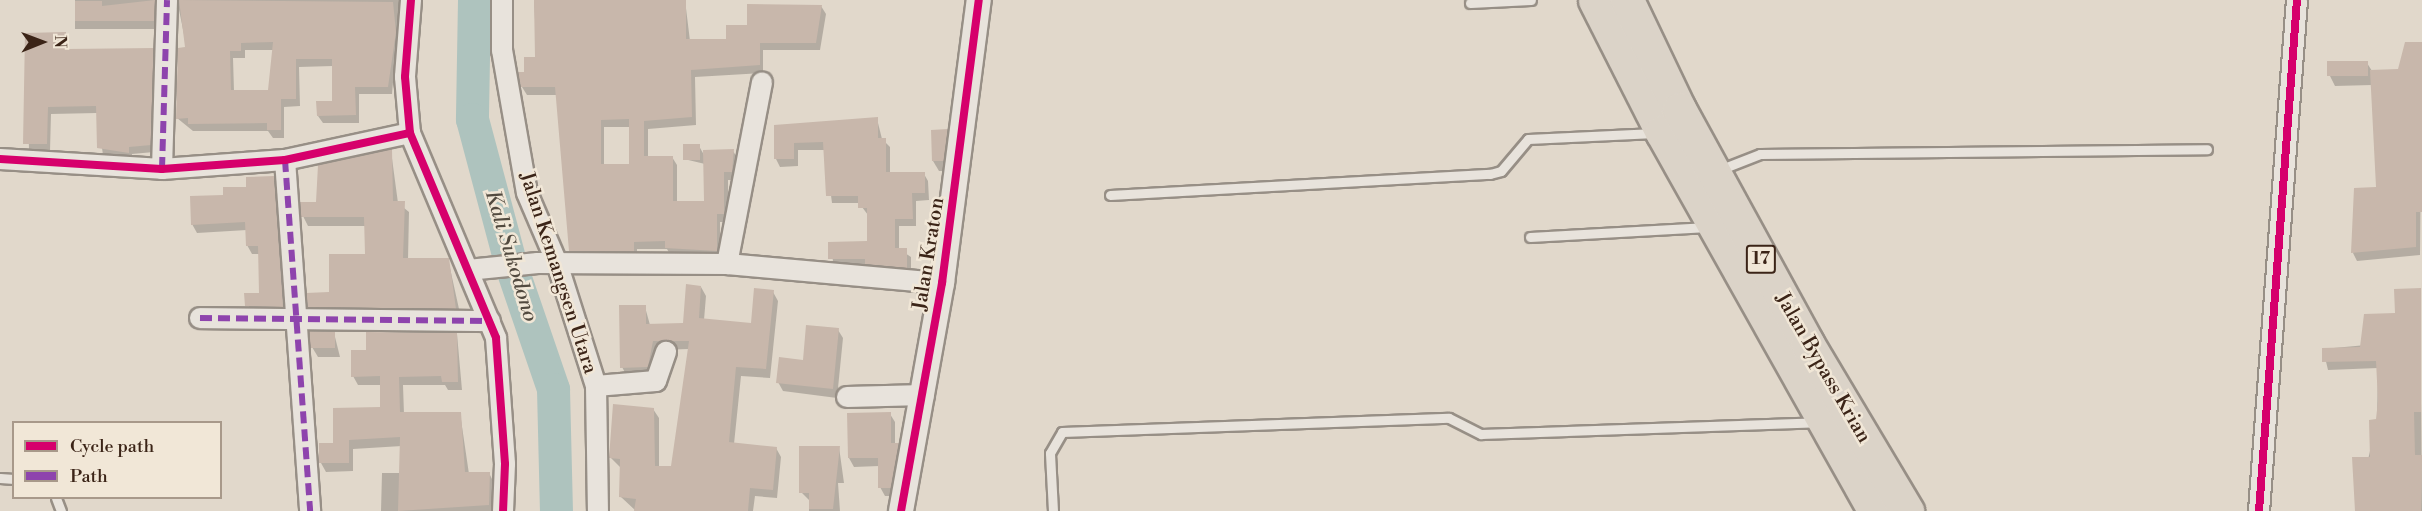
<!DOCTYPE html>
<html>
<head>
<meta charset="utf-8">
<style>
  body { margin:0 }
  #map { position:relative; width:2422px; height:511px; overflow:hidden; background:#e1d8cb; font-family:"Libre Bodoni",serif }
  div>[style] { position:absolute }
  .shadow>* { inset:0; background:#0003; transform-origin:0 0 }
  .river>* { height:33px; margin:-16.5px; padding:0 16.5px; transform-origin:16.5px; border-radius:16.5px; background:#aec3be }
  .building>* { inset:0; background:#c8b7ab; transform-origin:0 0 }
  .roads { filter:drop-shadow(2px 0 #978f86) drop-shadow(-2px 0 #978f86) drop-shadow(0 2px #978f86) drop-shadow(0 -2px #978f86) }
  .service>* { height:9px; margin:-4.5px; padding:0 4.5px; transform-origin:4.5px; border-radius:4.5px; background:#e8e3dc }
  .minor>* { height:20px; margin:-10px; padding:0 10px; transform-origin:10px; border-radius:10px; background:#e8e3dc }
  .tertiary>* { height:24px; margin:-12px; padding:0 12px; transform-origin:12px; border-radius:12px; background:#e8e3dc }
  .trunk>* { height:33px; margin:-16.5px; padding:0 16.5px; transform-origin:16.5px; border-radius:16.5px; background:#dbd3c8 }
  .quiet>* { height:6px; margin-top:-3px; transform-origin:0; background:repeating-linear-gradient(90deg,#8e44ad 0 12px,transparent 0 18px) }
  .cycleway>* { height:8px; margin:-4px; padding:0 4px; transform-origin:4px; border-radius:4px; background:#d6006c }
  span { translate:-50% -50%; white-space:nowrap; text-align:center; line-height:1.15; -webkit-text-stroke:5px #f1e7d7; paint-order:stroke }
  .shield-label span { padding:2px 4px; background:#f1e7d7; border:2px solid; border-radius:4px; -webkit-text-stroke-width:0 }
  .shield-label { font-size:18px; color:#3b2417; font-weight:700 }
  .street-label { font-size:20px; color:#3b2417 }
  .water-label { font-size:21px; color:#524a3f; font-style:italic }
  .legend { position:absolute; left:12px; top:421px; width:210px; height:78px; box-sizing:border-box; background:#f1e7d7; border:2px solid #a8998a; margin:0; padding:8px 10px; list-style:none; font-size:18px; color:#3b2417 }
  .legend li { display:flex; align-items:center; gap:12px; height:30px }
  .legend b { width:30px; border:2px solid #a8998a }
  .north { position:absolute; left:12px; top:12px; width:60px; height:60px; -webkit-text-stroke:4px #f1e7d7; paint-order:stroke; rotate:89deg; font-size:16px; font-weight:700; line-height:24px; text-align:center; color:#3b2417 }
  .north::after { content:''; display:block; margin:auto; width:21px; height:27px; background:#3b2417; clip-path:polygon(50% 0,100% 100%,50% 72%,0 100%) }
</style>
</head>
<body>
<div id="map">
  <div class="shadow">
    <i style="left:75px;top:0;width:89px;height:29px"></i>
    <i style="clip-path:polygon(evenodd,177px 0,400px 0,392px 94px,359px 94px,359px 123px,323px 123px,318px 116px,334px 103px,333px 66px,299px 67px,300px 106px,284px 107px,284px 138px,273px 138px,268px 131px,193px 131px,177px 118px,187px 49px,177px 0,245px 50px,275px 50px,270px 91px,234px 91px,233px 58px,245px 58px,245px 50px)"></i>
    <i style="clip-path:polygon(evenodd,534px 0,685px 0,690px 41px,728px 41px,749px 26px,821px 6px,826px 14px,820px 50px,763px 50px,763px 73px,695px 77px,696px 125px,648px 129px,648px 157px,672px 157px,677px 165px,677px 203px,705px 202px,705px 164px,684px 159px,699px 146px,704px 155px,733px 151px,738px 159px,736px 180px,728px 180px,728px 222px,720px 222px,720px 258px,671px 256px,667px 249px,637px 249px,637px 259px,575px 259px,557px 95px,527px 95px,522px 87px,537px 59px,534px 0,604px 127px,631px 127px,631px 166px,604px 166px,604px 127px)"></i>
    <i style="clip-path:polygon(27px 34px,65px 34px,69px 51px,153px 49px,154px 152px,132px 154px,132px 159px,103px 155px,97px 113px,51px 114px,50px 151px,29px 152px)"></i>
    <i style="clip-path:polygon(2422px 43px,2420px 255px,2357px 261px,2353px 253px,2378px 189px,2372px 85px,2335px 86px,2330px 76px,2367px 63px,2372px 71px,2400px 70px)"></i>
    <i style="clip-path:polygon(877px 119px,882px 139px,890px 147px,890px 174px,924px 174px,928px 181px,929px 200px,916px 201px,916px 226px,899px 226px,899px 249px,911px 257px,911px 275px,871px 272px,868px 266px,834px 267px,830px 243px,868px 243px,868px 215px,859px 203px,832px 203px,825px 150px,798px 150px,798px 166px,780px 167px,776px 159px,776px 127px)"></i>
    <i style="clip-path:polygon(933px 131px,947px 131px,953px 141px,949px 171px,939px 171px,933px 161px)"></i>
    <i style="clip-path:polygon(391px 151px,398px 203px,409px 212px,408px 260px,448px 259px,461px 318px,314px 316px,309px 307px,331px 294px,366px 255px,366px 226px,308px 226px,303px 216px)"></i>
    <i style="clip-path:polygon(273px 178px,278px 187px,288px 315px,251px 315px,246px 294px,261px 294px,260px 254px,252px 254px,247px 245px,247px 230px,197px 233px,192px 224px,224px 196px)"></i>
    <i style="clip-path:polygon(701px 287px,706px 296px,704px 320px,752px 325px,773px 292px,778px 301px,770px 378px,741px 376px,734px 444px,776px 448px,781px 457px,777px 498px,755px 496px,753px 511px,636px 511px,621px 497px,621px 468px,611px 458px,653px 409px,659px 418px,659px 467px,672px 468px,689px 349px,658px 350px,653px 376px,627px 376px,622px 367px,645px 307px,650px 325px,684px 325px)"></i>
    <i style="clip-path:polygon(2420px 289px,2422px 511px,2356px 511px,2377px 421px,2378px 368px,2328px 370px,2323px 349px,2366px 345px)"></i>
    <i style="clip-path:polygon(838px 330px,843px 338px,837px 398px,783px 391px,778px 382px)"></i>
    <i style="clip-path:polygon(334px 333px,340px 357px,318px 357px,312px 347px)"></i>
    <i style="clip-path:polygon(457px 334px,462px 390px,448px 390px,445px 385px,403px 385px,404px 414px,460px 413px,469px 474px,489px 473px,497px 489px,495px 511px,381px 511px,382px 473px,402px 473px,402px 446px,353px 449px,353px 471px,326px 472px,321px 463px,335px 444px,381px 408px,381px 385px,358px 385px,353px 376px,368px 351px)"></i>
    <i style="clip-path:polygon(849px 414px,890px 414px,895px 422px,895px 444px,903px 453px,895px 496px,885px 496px,880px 487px,879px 466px,854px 467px,849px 458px)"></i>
    <i style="clip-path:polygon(839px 447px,844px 483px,838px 483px,840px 511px,809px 511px,809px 500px,801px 492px)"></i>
  </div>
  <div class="river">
    <i style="left:474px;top:0;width:119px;rotate:91deg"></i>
    <i style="left:472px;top:119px;width:152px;rotate:75.1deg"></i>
    <i style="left:511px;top:266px;width:130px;rotate:71.1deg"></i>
    <i style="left:553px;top:389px;width:122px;rotate:88.6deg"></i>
  </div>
  <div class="building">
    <i style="clip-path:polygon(155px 0,154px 21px,75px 21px,75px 1px,102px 1px,102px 6px)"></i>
    <i style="clip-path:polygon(evenodd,179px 0,393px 2px,396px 32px,388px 87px,355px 87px,356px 115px,317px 116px,316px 101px,332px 101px,332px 59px,296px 59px,296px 99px,281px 99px,281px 130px,267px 130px,267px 123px,188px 124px,188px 118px,176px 119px,178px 48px,185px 47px,179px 0,273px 42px,268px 90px,231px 90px,230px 51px,241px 51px,241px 43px,273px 42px)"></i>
    <i style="clip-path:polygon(evenodd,534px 0,686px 0,686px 39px,726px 39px,726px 25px,747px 25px,747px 4px,822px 5px,816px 43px,760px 43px,760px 65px,691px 70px,692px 117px,644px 121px,644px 156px,673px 156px,673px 201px,704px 201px,703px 150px,734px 149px,732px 172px,724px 172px,724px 214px,717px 214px,717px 251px,665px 248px,665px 241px,634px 242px,634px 252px,569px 251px,555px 87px,521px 87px,518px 72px,524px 72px,524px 57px,535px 57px,534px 0,629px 119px,629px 164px,601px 164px,601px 120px,629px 119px)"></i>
    <i style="clip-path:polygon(66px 32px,66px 49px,154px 48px,151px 145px,129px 147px,129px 153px,97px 148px,96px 106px,48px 107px,47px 144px,23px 144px,25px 33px)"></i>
    <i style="clip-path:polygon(2405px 42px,2422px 42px,2422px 212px,2416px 212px,2416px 247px,2351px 253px,2354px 188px,2376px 187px,2370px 70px,2398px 69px)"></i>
    <i style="left:2368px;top:61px;width:15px;height:41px;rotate:90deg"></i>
    <i style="clip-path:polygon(878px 117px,878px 138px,886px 138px,886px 172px,925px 172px,925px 193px,912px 193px,913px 219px,895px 219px,895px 248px,907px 248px,907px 268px,865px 264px,865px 259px,828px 259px,828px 242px,867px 241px,867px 208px,858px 208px,858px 196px,826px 196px,823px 142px,794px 143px,794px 159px,774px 159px,774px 125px)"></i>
    <i style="clip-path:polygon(948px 129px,944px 161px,932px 161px,931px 130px)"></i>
    <i style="left:683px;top:144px;width:17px;height:16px"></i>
    <i style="clip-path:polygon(392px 149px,393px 201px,405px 201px,403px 258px,449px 258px,456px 309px,308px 307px,306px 293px,329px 292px,329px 254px,365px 254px,364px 217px,301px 217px,300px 202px,316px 202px,318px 165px)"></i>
    <i style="clip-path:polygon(274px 176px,283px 307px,245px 306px,244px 293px,259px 293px,258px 246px,246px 246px,245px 222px,191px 225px,190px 196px,223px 195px,223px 187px,246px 187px,246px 177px)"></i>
    <i style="clip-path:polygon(686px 284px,701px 286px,699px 318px,751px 323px,754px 288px,774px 290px,766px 369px,736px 367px,729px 442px,777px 447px,773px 490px,750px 488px,748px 511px,634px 511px,636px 499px,619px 497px,620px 459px,609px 458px,613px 404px,654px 408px,655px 466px,671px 466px,689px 341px,653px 341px,648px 367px,620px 368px,619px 305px,646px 305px,646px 324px,683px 323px)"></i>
    <i style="clip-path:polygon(2421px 288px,2421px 412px,2414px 412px,2415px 455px,2422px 455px,2421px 511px,2355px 511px,2352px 457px,2370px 457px,2369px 420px,2376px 419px,2378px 401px,2376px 361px,2322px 362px,2322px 348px,2360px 347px,2364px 314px,2395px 313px,2394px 289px)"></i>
    <i style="clip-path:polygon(806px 325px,839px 328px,833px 389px,776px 383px,779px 357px,803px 360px)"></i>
    <i style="left:309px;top:331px;width:26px;height:17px"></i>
    <i style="clip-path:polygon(366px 332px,457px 333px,458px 382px,442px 382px,441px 376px,399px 377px,400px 412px,461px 412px,465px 472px,490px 472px,489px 505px,398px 511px,400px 437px,349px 440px,349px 463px,319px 463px,319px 443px,333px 443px,333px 408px,380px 407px,380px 376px,351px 377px,351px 350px,366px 350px)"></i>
    <i style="clip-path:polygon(891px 412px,891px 443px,899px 443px,891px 488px,878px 488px,878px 458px,848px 458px,847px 413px)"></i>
    <i style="clip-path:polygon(799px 446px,840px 446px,833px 509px,809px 509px,809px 493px,799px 493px)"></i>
  </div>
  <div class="roads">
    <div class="service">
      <i style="left:1470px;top:3px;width:61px;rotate:-2.8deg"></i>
      <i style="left:1719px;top:170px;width:44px;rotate:-21.3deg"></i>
      <i style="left:1760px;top:154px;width:447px;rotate:-0.6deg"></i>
      <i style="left:1110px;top:195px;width:381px;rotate:-3.2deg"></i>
      <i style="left:1490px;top:174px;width:11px;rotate:-15deg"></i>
      <i style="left:1501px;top:171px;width:42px;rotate:-49.8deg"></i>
      <i style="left:1528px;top:139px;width:127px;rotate:-2.7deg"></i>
      <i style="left:1530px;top:237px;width:178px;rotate:-3.2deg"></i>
      <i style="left:0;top:478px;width:14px;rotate:4deg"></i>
      <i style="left:56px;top:498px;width:14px;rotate:69deg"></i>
      <i style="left:1053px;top:511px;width:58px;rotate:-93deg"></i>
      <i style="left:1050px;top:453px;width:24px;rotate:-60deg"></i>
      <i style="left:1062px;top:432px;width:387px;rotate:-2.1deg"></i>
      <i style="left:1449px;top:418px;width:36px;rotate:27deg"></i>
      <i style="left:1481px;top:434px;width:337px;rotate:-2deg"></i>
    </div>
    <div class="minor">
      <i style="left:411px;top:0;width:77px;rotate:94.5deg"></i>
      <i style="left:405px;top:77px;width:56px;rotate:84.9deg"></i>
      <i style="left:410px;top:133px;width:222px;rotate:67.2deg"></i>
      <i style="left:496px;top:338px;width:126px;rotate:85.9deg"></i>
      <i style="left:505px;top:464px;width:47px;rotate:92.4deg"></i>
      <i style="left:502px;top:0;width:50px;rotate:90deg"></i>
      <i style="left:502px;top:50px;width:145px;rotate:80.1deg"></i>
      <i style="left:527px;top:193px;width:76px;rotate:66.8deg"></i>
      <i style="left:557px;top:263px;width:129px;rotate:72.4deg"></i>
      <i style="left:596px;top:386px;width:125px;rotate:89.1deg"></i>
      <i style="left:0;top:159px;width:162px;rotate:3.5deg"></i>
      <i style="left:162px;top:169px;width:123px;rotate:-4.2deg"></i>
      <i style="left:285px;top:160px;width:128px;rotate:-12.2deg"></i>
      <i style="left:285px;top:160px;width:352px;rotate:85.9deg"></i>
      <i style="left:162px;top:169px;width:169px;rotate:-88.3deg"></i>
      <i style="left:727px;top:264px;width:185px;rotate:-79.1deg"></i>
      <i style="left:468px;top:270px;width:70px;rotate:-5.7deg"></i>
      <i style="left:538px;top:263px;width:189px;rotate:0.3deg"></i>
      <i style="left:727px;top:264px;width:216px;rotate:5.1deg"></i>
      <i style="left:200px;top:318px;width:290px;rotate:0.6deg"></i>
      <i style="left:596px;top:386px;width:60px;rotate:-4.8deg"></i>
      <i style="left:656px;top:381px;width:31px;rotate:-71deg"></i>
      <i style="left:847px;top:397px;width:77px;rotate:-1.5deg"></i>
      <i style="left:2259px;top:511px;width:512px;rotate:-85.75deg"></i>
    </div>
    <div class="tertiary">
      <i style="left:901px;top:511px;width:232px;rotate:-79.8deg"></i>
      <i style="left:942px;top:283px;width:285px;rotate:-82.6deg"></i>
    </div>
    <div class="trunk">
      <i style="left:1595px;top:0;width:148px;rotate:63.1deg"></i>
      <i style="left:1662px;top:132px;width:435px;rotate:60.7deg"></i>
      <i style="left:1627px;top:0;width:121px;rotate:64.5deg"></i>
      <i style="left:1679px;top:109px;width:267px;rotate:61.3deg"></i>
      <i style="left:1807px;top:343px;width:196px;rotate:59.2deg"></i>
    </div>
  </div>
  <div class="quiet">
    <i style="left:285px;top:160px;width:352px;rotate:85.9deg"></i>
    <i style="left:162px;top:169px;width:169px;rotate:-88.3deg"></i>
    <i style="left:200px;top:318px;width:290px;rotate:0.6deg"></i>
  </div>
  <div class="cycleway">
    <i style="left:411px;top:0;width:77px;rotate:94.5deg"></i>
    <i style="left:405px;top:77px;width:56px;rotate:84.9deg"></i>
    <i style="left:410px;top:133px;width:222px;rotate:67.2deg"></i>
    <i style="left:496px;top:338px;width:126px;rotate:85.9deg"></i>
    <i style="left:505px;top:464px;width:47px;rotate:92.4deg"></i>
    <i style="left:0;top:159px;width:162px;rotate:3.5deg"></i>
    <i style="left:162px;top:169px;width:123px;rotate:-4.2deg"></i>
    <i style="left:285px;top:160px;width:128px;rotate:-12.2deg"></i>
    <i style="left:901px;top:511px;width:232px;rotate:-79.8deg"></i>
    <i style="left:942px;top:283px;width:285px;rotate:-82.6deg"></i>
    <i style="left:2259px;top:511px;width:512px;rotate:-85.75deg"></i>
  </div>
  <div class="shield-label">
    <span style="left:1761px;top:259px">17</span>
  </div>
  <div class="street-label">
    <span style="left:929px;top:254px;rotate:-81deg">Jalan Kraton</span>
    <span style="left:558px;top:273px;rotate:72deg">Jalan Kemangsen Utara</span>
    <span style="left:1823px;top:368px;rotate:60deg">Jalan Bypass Krian</span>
  </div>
  <div class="water-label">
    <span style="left:511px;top:256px;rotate:73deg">Kali Sukodono</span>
  </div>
  <ul class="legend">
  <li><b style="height:8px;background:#d6006c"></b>Cycle path</li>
  <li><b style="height:8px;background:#8e44ad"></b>Path</li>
  </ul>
  <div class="north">N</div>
</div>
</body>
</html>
